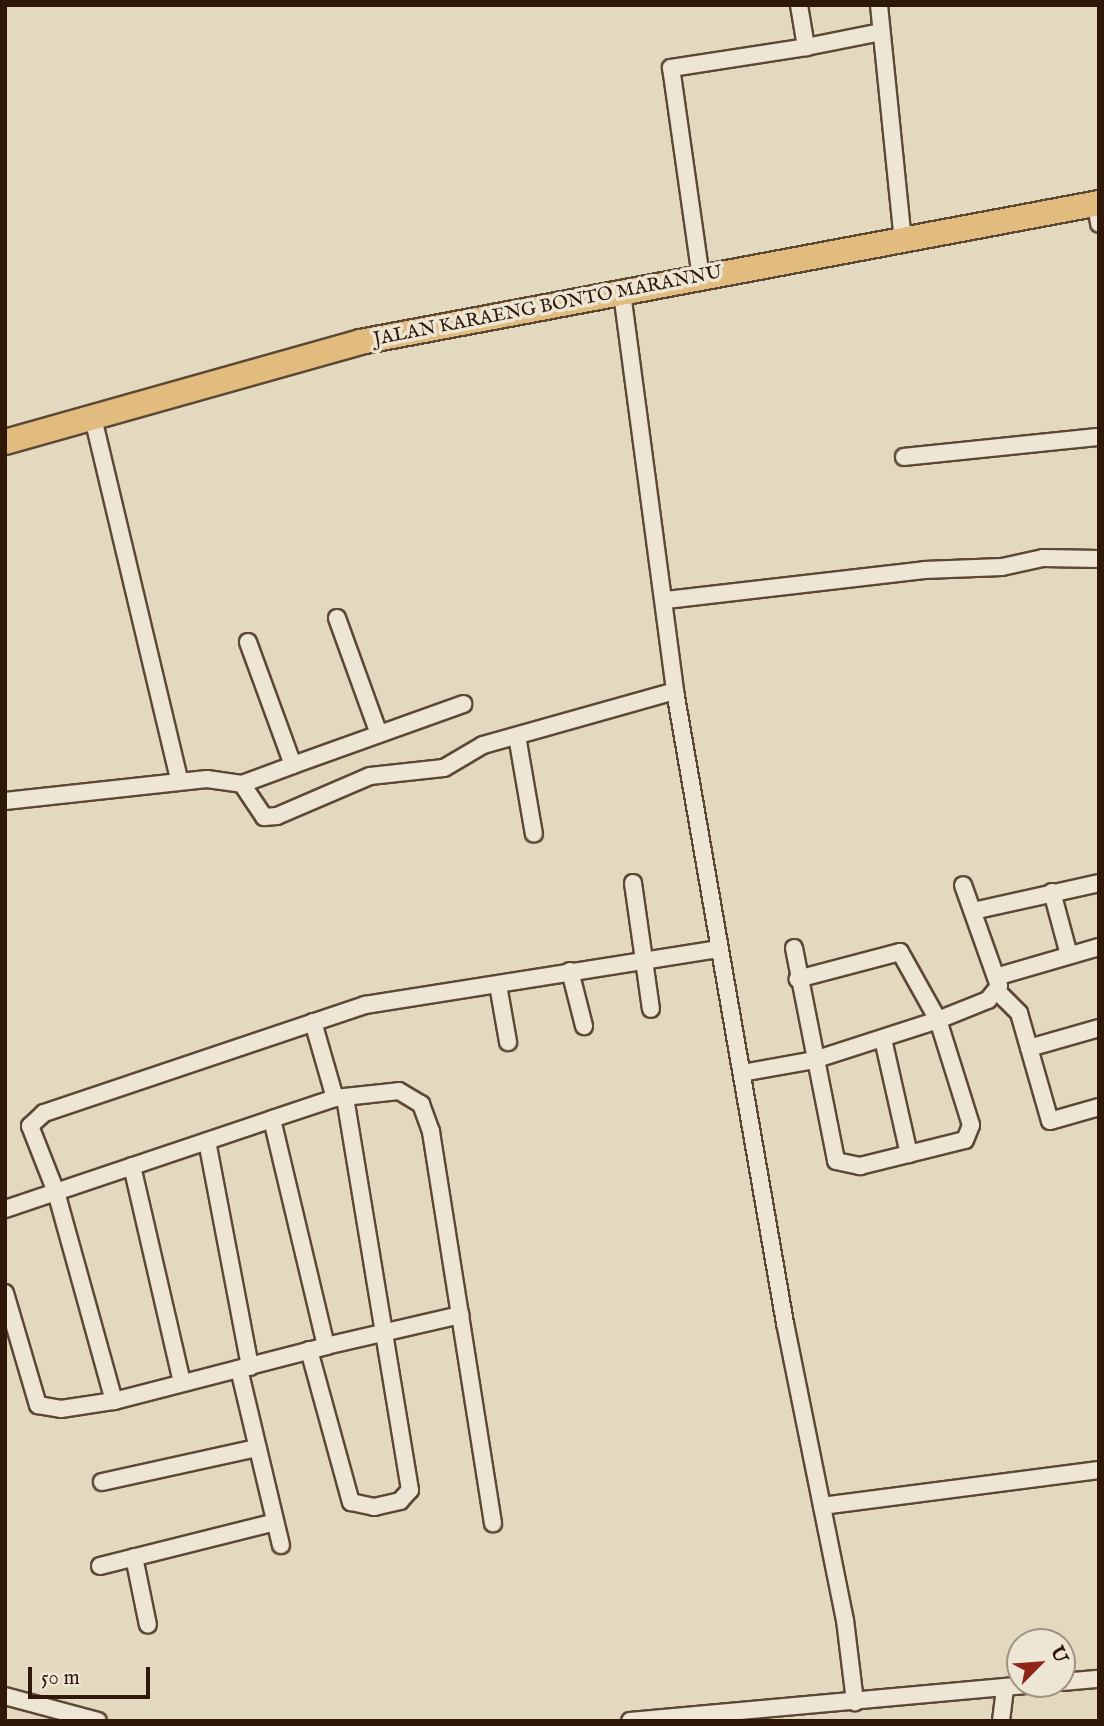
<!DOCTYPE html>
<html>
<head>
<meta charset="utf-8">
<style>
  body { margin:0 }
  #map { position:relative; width:1104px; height:1726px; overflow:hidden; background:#e3d9be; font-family:"IM FELL English",serif }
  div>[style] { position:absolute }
  .roads { filter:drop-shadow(2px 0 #5d4836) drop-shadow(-2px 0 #5d4836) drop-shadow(0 2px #5d4836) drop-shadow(0 -2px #5d4836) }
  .street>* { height:16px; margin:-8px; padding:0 8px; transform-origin:8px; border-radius:8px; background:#ede6d5 }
  .primary>* { height:24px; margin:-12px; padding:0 12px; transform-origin:12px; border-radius:12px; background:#e2bc7f }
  span { translate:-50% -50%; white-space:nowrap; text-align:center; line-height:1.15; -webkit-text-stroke:7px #ede6d5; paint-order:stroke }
  .street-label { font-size:19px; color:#301809 }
  .frame { position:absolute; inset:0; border:7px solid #301809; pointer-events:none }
  .north { position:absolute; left:1006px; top:1628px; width:70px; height:70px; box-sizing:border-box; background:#ede6d5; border:2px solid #a19483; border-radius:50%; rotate:65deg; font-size:19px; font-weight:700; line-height:28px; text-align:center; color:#301809 }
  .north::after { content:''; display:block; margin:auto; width:24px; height:32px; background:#8f2418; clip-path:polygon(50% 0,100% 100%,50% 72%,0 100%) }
  .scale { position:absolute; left:28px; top:1667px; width:122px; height:32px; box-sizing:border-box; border:4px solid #301809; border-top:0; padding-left:9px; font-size:21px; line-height:24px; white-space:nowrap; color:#301809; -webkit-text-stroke:5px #ede6d5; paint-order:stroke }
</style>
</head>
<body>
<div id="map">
  <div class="roads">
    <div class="street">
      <i style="left:799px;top:5px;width:43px;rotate:80.5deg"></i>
      <i style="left:806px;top:47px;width:76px;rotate:-11.3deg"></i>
      <i style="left:879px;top:5px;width:236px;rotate:84.2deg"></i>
      <i style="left:1096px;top:204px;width:20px;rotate:81deg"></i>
      <i style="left:701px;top:278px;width:212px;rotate:-98.1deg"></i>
      <i style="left:671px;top:68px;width:137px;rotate:-8.8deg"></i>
      <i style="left:622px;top:293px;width:402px;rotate:82.4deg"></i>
      <i style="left:675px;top:691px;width:642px;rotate:80.13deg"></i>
      <i style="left:785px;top:1323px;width:303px;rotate:78.6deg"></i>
      <i style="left:845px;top:1620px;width:83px;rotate:83deg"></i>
      <i style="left:93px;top:418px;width:370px;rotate:76.6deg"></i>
      <i style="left:904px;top:457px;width:196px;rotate:-5.9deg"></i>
      <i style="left:666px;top:600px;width:260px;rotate:-6.6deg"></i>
      <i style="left:924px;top:570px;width:78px;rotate:-2.2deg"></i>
      <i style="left:1002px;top:567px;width:42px;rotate:-12.4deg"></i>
      <i style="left:1043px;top:558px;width:56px;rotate:1deg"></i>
      <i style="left:337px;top:618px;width:123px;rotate:70.1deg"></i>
      <i style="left:517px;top:736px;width:99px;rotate:80.2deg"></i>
      <i style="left:293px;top:765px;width:181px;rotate:-19.7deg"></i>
      <i style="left:242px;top:784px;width:54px;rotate:-20.4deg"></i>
      <i style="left:293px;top:765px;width:131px;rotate:-110.1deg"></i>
      <i style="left:5px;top:801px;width:203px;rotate:-6.2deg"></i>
      <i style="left:207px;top:779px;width:35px;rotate:8deg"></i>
      <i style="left:242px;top:784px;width:40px;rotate:56deg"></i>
      <i style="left:264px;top:817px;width:13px;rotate:-4deg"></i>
      <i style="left:277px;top:816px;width:101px;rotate:-23.3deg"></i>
      <i style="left:370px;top:776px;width:74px;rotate:-6.2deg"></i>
      <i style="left:444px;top:768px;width:45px;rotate:-30.5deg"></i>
      <i style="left:483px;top:745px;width:199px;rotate:-15.7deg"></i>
      <i style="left:633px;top:883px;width:127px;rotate:81.9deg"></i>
      <i style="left:1052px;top:892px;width:65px;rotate:74.9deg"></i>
      <i style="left:973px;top:911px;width:129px;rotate:-12.5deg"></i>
      <i style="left:794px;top:948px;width:217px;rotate:78.8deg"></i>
      <i style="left:836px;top:1161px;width:25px;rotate:12deg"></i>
      <i style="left:860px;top:1166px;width:108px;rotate:-13.9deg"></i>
      <i style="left:965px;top:1140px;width:16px;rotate:-68deg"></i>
      <i style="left:971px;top:1125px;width:110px;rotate:-107.4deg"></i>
      <i style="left:938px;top:1020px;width:54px;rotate:-21.8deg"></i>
      <i style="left:988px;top:1000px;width:18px;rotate:-52deg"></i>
      <i style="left:999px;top:986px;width:107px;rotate:-109.6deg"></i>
      <i style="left:570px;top:971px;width:57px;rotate:75.7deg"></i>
      <i style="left:999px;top:976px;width:104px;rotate:-16.2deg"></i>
      <i style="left:498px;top:985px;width:58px;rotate:80deg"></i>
      <i style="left:998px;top:992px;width:30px;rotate:45deg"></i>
      <i style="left:1019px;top:1013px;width:112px;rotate:74deg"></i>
      <i style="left:1050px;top:1121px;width:51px;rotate:-15.9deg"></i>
      <i style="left:313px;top:1022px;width:79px;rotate:73.9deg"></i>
      <i style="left:335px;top:1098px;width:64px;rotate:-6.2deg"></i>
      <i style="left:399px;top:1091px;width:26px;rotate:31deg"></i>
      <i style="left:421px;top:1104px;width:30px;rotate:70deg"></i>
      <i style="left:431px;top:1132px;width:185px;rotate:81deg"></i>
      <i style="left:883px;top:1039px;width:118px;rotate:77.3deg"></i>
      <i style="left:1029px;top:1048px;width:73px;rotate:-15.9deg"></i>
      <i style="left:742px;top:1073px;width:73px;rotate:-10.2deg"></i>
      <i style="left:814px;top:1060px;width:130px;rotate:-17.9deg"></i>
      <i style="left:938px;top:1020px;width:78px;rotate:-119.2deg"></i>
      <i style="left:900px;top:952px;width:106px;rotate:165.2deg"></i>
      <i style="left:207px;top:1141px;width:230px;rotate:79.2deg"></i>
      <i style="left:132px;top:1166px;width:222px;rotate:77deg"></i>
      <i style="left:5px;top:1209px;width:282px;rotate:-18.6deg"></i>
      <i style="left:5px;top:1293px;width:117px;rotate:73.6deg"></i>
      <i style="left:38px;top:1405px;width:23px;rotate:10deg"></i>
      <i style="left:61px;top:1409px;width:54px;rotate:-8.6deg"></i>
      <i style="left:114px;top:1401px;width:217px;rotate:-105.5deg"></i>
      <i style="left:56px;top:1192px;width:71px;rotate:-111.5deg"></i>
      <i style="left:30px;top:1126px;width:19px;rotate:-43deg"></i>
      <i style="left:44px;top:1113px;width:339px;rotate:-18.6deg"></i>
      <i style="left:365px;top:1005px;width:357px;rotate:-9deg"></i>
      <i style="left:326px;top:1346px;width:138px;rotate:-13deg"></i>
      <i style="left:460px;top:1315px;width:211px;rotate:81deg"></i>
      <i style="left:309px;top:1350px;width:158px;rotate:74.6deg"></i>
      <i style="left:351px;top:1502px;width:24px;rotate:12deg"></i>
      <i style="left:374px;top:1507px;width:27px;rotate:-13deg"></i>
      <i style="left:400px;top:1501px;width:15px;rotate:-48deg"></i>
      <i style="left:410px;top:1490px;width:398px;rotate:-99.4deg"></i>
      <i style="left:239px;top:1369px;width:181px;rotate:76.6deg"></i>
      <i style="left:114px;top:1401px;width:219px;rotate:-14.5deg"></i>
      <i style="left:326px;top:1346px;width:233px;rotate:-103.4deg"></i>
      <i style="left:272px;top:1119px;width:66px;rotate:-18.4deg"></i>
      <i style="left:102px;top:1482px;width:159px;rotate:-12.4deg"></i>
      <i style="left:822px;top:1506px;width:279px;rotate:-7.4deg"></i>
      <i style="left:134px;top:1557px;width:69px;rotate:78.4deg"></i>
      <i style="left:100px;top:1566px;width:180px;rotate:-14.1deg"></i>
      <i style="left:1062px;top:1682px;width:37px;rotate:-5deg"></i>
      <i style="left:5px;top:1696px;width:96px;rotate:15deg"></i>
      <i style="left:630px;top:1721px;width:409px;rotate:-5.2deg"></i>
      <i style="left:1001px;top:1721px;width:34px;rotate:-83deg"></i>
    </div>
    <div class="primary">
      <i style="left:5px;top:442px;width:369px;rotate:-15.7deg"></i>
      <i style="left:360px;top:342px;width:752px;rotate:-10.65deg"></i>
    </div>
  </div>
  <div class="street-label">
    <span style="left:548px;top:307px;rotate:-11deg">JALAN KARAENG BONTO MARANNU</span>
  </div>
  <div class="frame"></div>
  <div class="north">U</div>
  <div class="scale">50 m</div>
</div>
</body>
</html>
